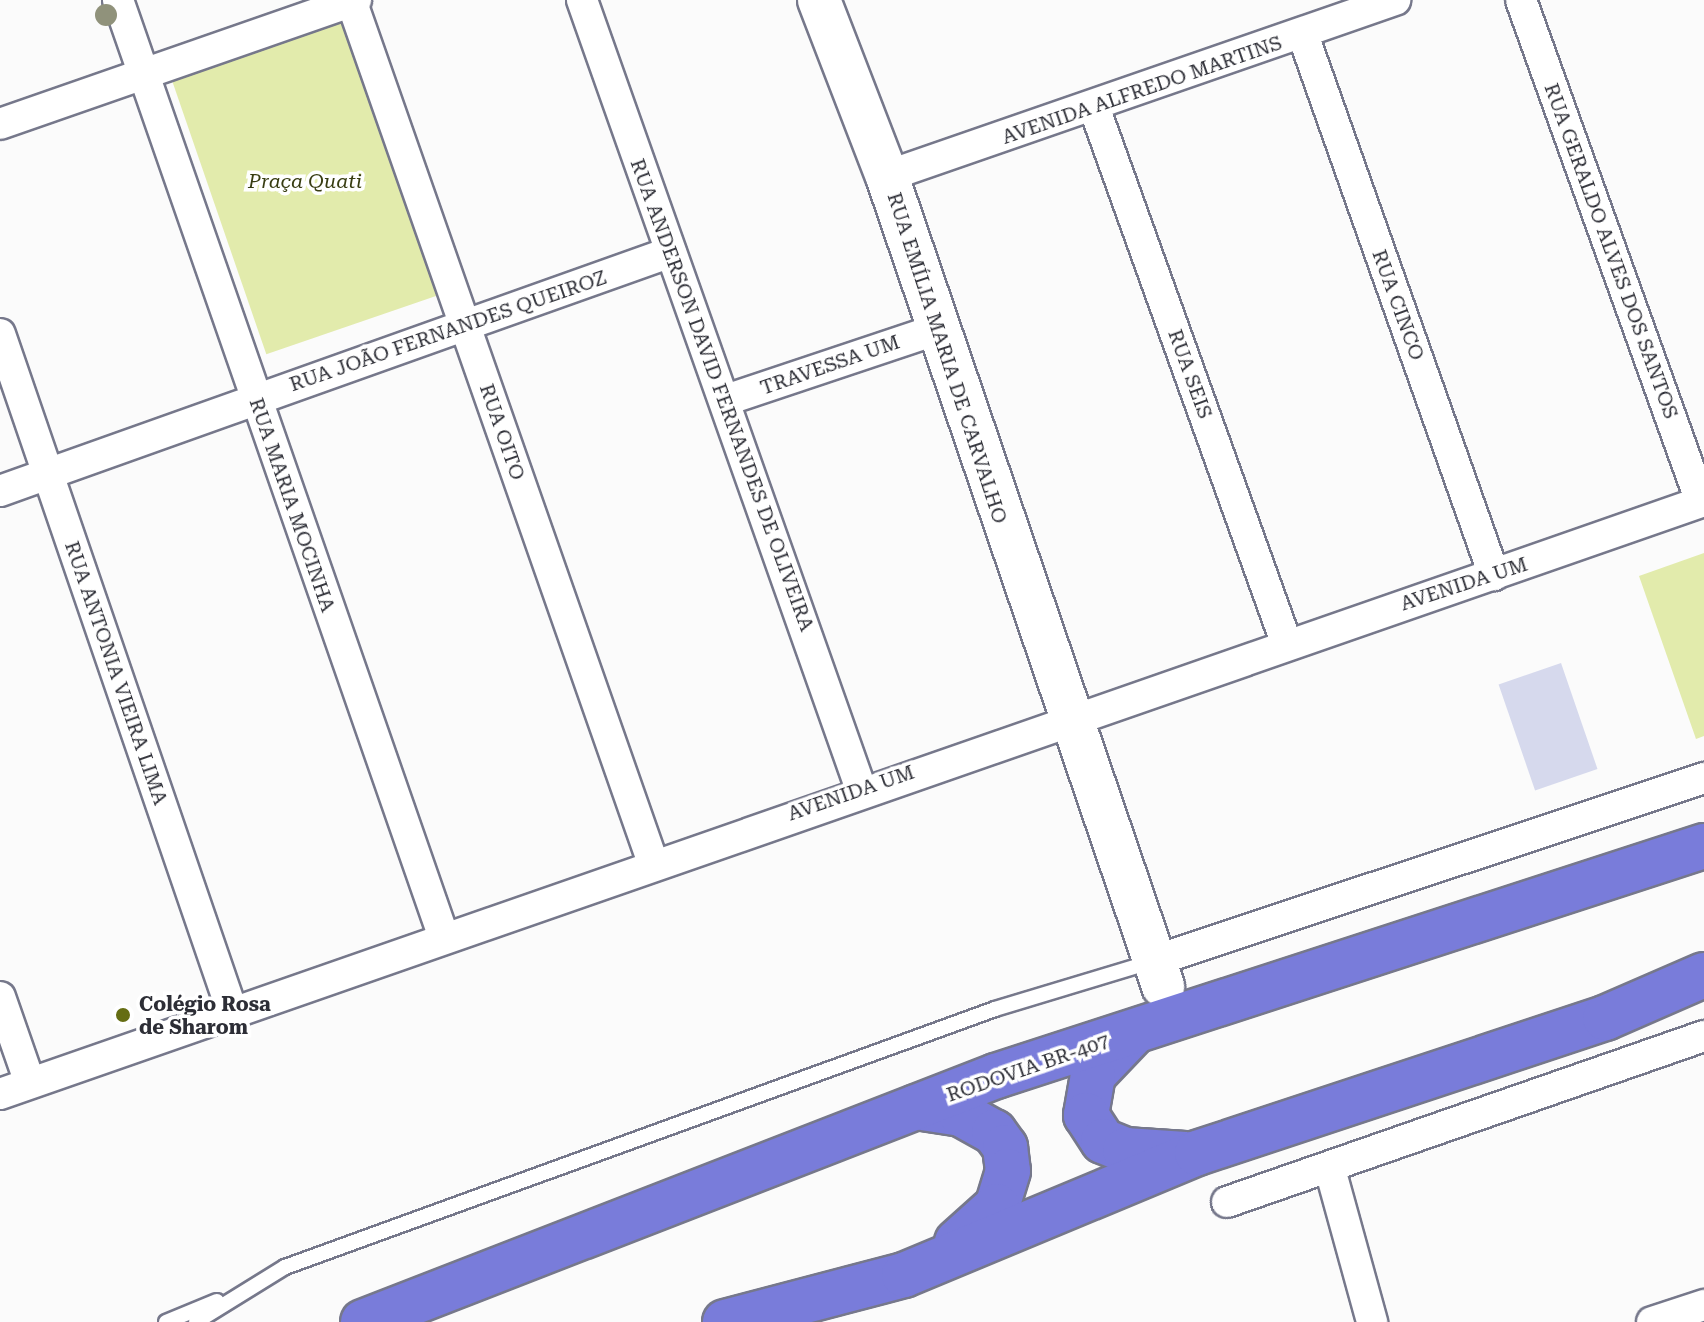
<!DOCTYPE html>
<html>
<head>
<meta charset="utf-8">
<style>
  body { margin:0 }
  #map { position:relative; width:1704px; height:1322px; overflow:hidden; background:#fbfbfb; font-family:"Roboto Serif",serif }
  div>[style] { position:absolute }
  .green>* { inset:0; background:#e2ebac; transform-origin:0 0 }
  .building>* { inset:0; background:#d6d9ed; transform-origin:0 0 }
  .roads { filter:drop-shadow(2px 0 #76788b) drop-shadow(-2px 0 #76788b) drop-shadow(0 2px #76788b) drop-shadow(0 -2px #76788b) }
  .lane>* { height:14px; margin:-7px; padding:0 7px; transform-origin:7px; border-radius:7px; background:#fff }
  .street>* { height:30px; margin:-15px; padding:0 15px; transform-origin:15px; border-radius:15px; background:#fff }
  .secondary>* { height:42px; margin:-21px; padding:0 21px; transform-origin:21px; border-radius:21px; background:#fff }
  .highway>* { height:44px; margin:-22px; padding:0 22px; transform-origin:22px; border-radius:22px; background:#797cda }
  .trees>* { width:22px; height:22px; margin:-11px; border-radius:50%; background:#90927b }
  .dots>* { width:22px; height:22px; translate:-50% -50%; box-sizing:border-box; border:4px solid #fff; border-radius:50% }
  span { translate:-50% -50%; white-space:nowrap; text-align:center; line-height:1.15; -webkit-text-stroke:7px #fff; paint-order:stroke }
  .street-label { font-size:20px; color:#2d2e36 }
  .park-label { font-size:20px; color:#383d12; font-style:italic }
  .poi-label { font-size:20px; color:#2d2e36; font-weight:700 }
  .left { translate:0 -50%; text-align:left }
</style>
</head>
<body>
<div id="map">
  <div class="green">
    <i style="left:341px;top:6px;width:305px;height:184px;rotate:71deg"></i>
    <i style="clip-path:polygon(1704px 553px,1704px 736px,1696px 739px,1639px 576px)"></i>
  </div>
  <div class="building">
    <i style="left:1561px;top:663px;width:112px;height:66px;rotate:71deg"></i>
  </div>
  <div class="roads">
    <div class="lane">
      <i style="left:166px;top:1322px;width:55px;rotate:-22.4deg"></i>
      <i style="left:196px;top:1322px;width:105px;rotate:-31.7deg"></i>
      <i style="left:285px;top:1267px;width:755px;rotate:-19.97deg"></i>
      <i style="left:995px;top:1009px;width:163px;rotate:-16.8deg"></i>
    </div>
    <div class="street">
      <i style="left:118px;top:0;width:990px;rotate:70.83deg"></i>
      <i style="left:351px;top:0;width:914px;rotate:70.71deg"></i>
      <i style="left:582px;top:0;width:837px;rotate:70.53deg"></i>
      <i style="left:1521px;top:0;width:533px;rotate:70.27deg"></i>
      <i style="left:1303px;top:35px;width:573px;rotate:70.52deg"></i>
      <i style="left:1094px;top:107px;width:568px;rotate:70.26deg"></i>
      <i style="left:0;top:124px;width:377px;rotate:-19.2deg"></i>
      <i style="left:887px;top:176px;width:538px;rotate:-19.11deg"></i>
      <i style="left:0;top:334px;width:716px;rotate:71.08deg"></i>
      <i style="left:726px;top:400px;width:220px;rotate:-18.5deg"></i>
      <i style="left:0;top:491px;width:712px;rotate:-19.61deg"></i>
      <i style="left:1154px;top:961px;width:580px;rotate:-18.4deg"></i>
      <i style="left:0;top:997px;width:91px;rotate:70.8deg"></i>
      <i style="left:0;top:1094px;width:1804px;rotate:-19.19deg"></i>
      <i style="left:1330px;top:1169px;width:159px;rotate:74.6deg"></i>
      <i style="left:1227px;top:1202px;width:505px;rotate:-19.19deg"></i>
      <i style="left:1652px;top:1322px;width:55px;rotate:-18.1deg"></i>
    </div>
    <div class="secondary">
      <i style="left:819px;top:0;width:189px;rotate:68.9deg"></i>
      <i style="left:887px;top:176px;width:856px;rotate:71.18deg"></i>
    </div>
    <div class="highway">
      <i style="left:1132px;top:1034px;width:57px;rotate:133.6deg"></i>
      <i style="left:1093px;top:1075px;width:41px;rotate:99.9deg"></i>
      <i style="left:1086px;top:1115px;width:31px;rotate:57deg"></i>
      <i style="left:1103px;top:1141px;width:24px;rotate:22deg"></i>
      <i style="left:1125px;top:1150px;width:60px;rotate:3.8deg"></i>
      <i style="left:916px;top:1107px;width:46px;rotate:8.8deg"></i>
      <i style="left:961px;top:1114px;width:38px;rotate:29deg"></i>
      <i style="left:994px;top:1132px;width:19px;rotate:54deg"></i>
      <i style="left:1005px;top:1147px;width:24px;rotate:83deg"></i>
      <i style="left:1008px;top:1171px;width:37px;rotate:107deg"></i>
      <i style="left:997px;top:1206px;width:54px;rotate:138deg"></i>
      <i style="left:363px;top:1322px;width:679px;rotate:-21.24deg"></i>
      <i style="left:996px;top:1076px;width:744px;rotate:-18deg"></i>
      <i style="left:725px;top:1322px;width:185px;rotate:-14.7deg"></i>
      <i style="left:904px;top:1275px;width:317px;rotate:-22.6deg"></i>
      <i style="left:1197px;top:1153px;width:430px;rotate:-18.3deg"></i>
      <i style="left:1605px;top:1018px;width:108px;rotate:-23.5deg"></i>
    </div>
  </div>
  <div class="trees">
    <i style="left:106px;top:15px"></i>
  </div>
  <div class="dots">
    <i style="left:123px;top:1015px;background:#656d13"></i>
  </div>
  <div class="street-label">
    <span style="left:1142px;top:90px;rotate:-19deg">AVENIDA ALFREDO MARTINS</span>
    <span style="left:1611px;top:251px;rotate:70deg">RUA GERALDO ALVES DOS SANTOS</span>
    <span style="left:1398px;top:305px;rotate:70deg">RUA CINCO</span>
    <span style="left:448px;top:331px;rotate:-19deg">RUA JOÃO FERNANDES QUEIROZ</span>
    <span style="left:947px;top:358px;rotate:72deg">RUA EMÍLIA MARIA DE CARVALHO</span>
    <span style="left:830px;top:365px;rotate:-19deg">TRAVESSA UM</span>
    <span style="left:1190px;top:374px;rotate:70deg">RUA SEIS</span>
    <span style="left:722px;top:395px;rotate:70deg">RUA ANDERSON DAVID FERNANDES DE OLIVEIRA</span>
    <span style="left:502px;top:432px;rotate:71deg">RUA OITO</span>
    <span style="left:292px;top:505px;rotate:71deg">RUA MARIA MOCINHA</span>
    <span style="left:1464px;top:584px;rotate:-18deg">AVENIDA UM</span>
    <span style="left:116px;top:673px;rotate:71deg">RUA ANTONIA VIEIRA LIMA</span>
    <span style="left:851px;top:793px;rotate:-19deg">AVENIDA UM</span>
    <span style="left:1028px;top:1068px;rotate:-19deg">RODOVIA BR-407</span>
  </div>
  <div class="park-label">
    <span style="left:305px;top:181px">Praça Quati</span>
  </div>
  <div class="poi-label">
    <span class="left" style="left:139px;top:1016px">Colégio Rosa<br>de Sharom</span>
  </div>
</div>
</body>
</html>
